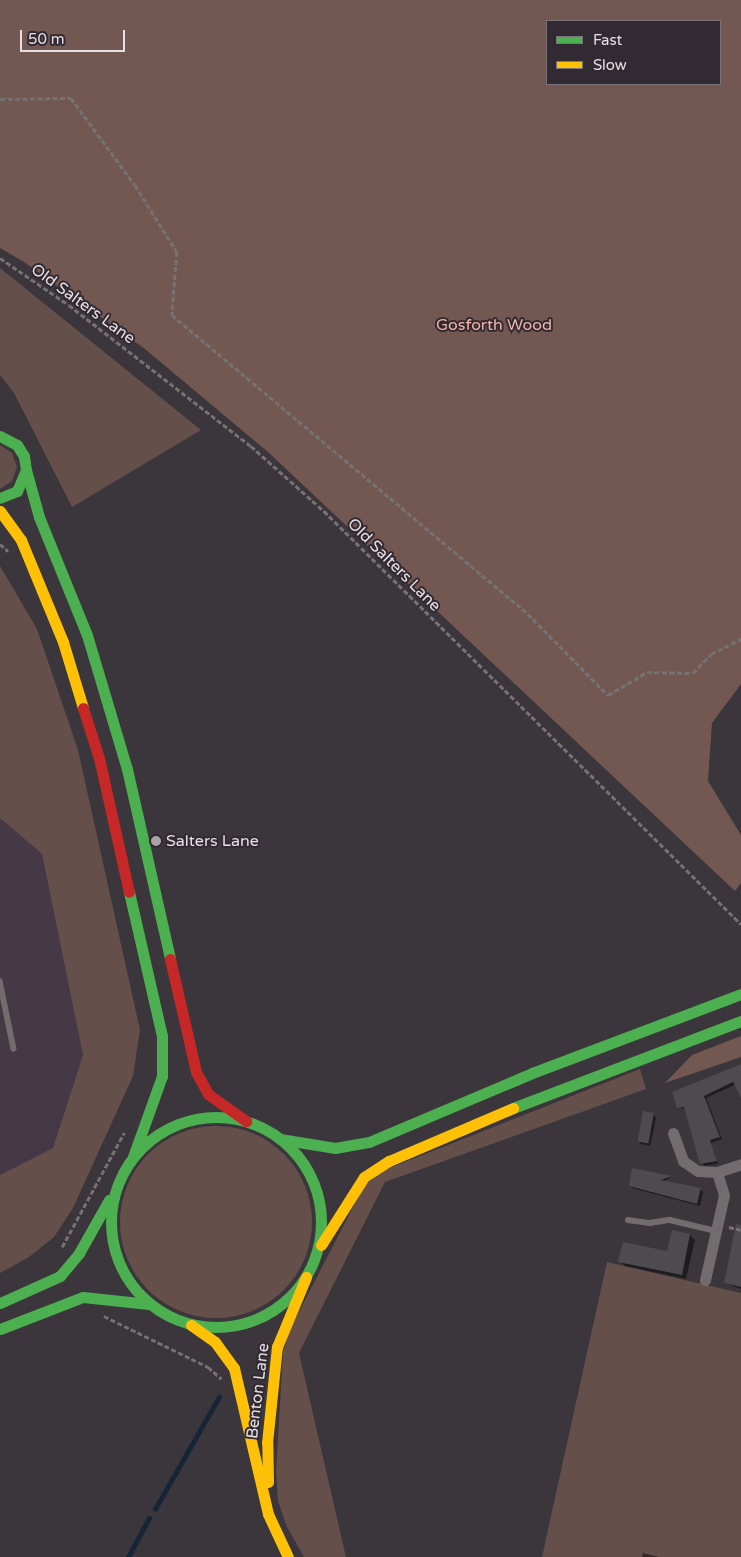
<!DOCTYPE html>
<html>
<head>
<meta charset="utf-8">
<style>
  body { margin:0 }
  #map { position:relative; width:741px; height:1557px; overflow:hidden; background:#3b363b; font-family:"Varela Round",sans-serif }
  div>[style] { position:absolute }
  .built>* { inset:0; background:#453946 }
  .green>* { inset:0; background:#644f4b }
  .round { border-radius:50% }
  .forest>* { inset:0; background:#735751 }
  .shadow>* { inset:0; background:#0007 }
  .stream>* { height:4.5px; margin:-2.25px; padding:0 2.25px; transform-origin:2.25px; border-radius:2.25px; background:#152436 }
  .building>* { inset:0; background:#4d4b4f; transform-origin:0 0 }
  .path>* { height:2.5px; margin-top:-1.25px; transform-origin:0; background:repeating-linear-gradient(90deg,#767274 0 5px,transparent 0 7.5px) }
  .lane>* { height:5.5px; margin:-2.75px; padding:0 2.75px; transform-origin:2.75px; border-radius:2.75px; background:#726c6f }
  .street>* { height:11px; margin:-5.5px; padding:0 5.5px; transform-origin:5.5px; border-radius:5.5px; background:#726c6f }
  .fast>* { height:11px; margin:-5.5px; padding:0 5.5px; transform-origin:5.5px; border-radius:5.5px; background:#4caf50 }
  .fast>.ring { margin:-5.5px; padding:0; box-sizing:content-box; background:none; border:11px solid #4caf50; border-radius:50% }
  .slow>* { height:11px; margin:-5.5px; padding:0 5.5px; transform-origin:5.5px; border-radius:5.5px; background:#ffc107 }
  .jam>* { height:11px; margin:-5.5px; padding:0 5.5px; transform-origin:5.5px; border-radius:5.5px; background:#c62828 }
  .dots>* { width:14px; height:14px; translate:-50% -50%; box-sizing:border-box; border:2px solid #322a32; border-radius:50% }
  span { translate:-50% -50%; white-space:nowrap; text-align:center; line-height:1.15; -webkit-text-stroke:4px #322a32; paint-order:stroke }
  .street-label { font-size:16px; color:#e5e0e5 }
  .park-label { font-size:16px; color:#f4b6a9 }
  .poi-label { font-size:16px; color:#e5e0e5 }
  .left { translate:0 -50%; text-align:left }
  .legend { position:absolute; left:546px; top:20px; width:175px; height:65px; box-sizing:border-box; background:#322a32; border:1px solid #7a737a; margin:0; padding:6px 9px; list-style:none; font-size:15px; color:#e5e0e5 }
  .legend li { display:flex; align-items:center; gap:10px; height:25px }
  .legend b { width:25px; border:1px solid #7a737a }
  .scale { position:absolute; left:20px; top:30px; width:105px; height:22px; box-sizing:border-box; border:2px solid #e5e0e5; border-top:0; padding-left:6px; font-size:15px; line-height:18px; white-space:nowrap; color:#e5e0e5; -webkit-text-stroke:4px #322a32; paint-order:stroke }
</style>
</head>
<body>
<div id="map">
  <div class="built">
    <i style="clip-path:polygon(0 818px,42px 854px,83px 1055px,53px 1148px,0 1175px)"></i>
  </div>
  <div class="green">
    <i style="clip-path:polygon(0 268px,201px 430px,72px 507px,14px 393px,0 375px)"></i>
    <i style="clip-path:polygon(0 445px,12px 453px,17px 467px,12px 481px,0 489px)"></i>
    <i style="clip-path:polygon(0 566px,37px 629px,78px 750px,140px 1030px,133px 1076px,73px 1208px,54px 1237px,29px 1257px,0 1273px,0 1175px,53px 1148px,83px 1055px,42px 854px,0 818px)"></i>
    <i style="clip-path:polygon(640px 1069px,646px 1089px,385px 1182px,299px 1353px,346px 1557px,304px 1557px,287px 1527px,278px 1501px,276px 1472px,283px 1352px,291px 1327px,364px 1186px,382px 1171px)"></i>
    <i class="round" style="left:120px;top:1126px;width:192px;height:192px"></i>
    <i style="clip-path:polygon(607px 1262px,741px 1293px,741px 1557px,542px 1557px)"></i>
  </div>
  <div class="forest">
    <i style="clip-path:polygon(evenodd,0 0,741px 0,741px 684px,712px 723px,708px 781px,741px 835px,741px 883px,735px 891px,268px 452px,145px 349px,24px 262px,0 248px,0 0,720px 21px,720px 84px,547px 84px,547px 21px,720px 21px)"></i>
    <i style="clip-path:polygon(741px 1036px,741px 1057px,665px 1083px,692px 1055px)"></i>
  </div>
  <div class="shadow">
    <i style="clip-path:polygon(741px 1067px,741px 1082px,706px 1098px,722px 1139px,711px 1143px,718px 1164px,704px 1166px,686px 1109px,678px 1107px)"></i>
    <i style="clip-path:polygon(653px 1114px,656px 1118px,650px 1146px,641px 1144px,638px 1140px)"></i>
    <i style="clip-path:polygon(633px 1169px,671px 1177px,664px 1181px,700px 1189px,703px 1192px,700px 1206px,632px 1188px,630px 1186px)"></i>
    <i style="clip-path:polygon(741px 1233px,741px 1289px,725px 1283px)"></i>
    <i style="clip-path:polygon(690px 1235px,695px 1240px,686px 1279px,625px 1266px,620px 1261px,668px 1253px)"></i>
    <i style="clip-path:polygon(643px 1553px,659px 1557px,642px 1557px)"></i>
  </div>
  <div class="stream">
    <i style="left:155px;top:1509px;width:129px;rotate:-60.3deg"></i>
    <i style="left:128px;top:1557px;width:44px;rotate:-61.7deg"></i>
  </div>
  <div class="building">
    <i style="clip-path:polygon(741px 1064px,741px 1098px,733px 1082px,704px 1096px,720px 1137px,710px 1140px,717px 1161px,700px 1164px,684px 1107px,677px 1108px,672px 1092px)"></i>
    <i style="left:643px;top:1111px;width:11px;height:31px;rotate:10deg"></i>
    <i style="clip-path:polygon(632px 1168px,672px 1176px,661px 1180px,701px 1188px,697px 1204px,629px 1186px)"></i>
    <i style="clip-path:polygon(736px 1224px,741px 1225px,741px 1287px,724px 1283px)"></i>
    <i style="clip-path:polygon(672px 1230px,690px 1234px,682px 1275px,618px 1262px,623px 1242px,667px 1251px)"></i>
  </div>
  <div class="path">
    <i style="left:0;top:99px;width:71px;rotate:-0.8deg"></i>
    <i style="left:71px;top:98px;width:108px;rotate:53.7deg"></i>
    <i style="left:135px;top:185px;width:79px;rotate:57.9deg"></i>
    <i style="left:177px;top:252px;width:63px;rotate:94.5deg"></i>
    <i style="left:172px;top:315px;width:465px;rotate:40deg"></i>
    <i style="left:528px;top:614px;width:114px;rotate:45.4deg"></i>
    <i style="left:608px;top:695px;width:45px;rotate:-30.5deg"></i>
    <i style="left:647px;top:672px;width:46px;rotate:1.2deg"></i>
    <i style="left:693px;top:673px;width:26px;rotate:-47deg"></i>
    <i style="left:711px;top:654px;width:34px;rotate:-27deg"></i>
    <i style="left:0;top:258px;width:83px;rotate:34.3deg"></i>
    <i style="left:69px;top:305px;width:230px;rotate:37.8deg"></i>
    <i style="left:251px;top:446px;width:98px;rotate:41.7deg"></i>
    <i style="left:324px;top:511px;width:587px;rotate:44.72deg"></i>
    <i style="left:0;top:544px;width:11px;rotate:41deg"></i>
    <i style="left:729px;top:1227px;width:12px;rotate:14deg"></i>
    <i style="left:62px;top:1247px;width:130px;rotate:-61.5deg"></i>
    <i style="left:104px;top:1316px;width:116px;rotate:26.1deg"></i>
    <i style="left:208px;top:1367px;width:18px;rotate:41deg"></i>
  </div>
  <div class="lane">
    <i style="left:0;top:981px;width:69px;rotate:78.4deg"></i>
    <i style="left:628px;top:1220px;width:22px;rotate:8deg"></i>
    <i style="left:650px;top:1223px;width:20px;rotate:-9deg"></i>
    <i style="left:670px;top:1220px;width:47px;rotate:13.4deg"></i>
  </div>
  <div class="street">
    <i style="left:673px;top:1133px;width:30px;rotate:70deg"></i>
    <i style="left:683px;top:1161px;width:18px;rotate:34deg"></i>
    <i style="left:698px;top:1171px;width:19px;rotate:3deg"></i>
    <i style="left:717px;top:1172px;width:25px;rotate:-18deg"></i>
    <i style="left:705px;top:1280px;width:87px;rotate:-77.4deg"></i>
    <i style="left:724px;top:1195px;width:24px;rotate:-107deg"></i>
  </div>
  <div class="fast">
    <i style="left:0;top:436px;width:19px;rotate:28deg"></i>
    <i style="left:17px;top:445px;width:13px;rotate:58deg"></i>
    <i style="left:24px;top:456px;width:14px;rotate:82deg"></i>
    <i style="left:26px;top:470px;width:23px;rotate:113deg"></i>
    <i style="left:17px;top:491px;width:18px;rotate:158deg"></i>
    <i style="left:26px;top:470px;width:49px;rotate:74.5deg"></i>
    <i style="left:39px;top:517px;width:127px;rotate:67.9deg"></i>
    <i style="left:87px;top:635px;width:140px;rotate:73.4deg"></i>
    <i style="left:127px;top:769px;width:195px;rotate:77.2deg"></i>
    <i style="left:129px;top:892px;width:148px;rotate:77.1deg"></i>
    <i style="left:162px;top:1036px;width:40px;rotate:90deg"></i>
    <i style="left:162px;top:1076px;width:86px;rotate:109.7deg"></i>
    <i style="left:513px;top:1108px;width:244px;rotate:-20.9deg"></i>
    <i class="ring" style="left:111px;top:1117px;width:199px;height:199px"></i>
    <i style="left:280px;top:1139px;width:56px;rotate:9.3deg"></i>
    <i style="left:335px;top:1148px;width:35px;rotate:-10deg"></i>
    <i style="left:369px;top:1142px;width:177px;rotate:-22.9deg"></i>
    <i style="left:532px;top:1073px;width:223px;rotate:-20.7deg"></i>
    <i style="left:0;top:1303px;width:66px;rotate:-24.2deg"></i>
    <i style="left:60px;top:1276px;width:30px;rotate:-50deg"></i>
    <i style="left:79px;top:1253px;width:61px;rotate:-60.5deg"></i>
    <i style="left:0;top:1329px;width:89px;rotate:-21.1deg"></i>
    <i style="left:83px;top:1297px;width:66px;rotate:6.1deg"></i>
  </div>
  <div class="slow">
    <i style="left:0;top:511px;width:36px;rotate:54deg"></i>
    <i style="left:21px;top:540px;width:110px;rotate:67.6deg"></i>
    <i style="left:63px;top:642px;width:69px;rotate:73.1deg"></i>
    <i style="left:321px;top:1245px;width:80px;rotate:-57.7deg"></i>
    <i style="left:364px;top:1177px;width:30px;rotate:-33deg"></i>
    <i style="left:389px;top:1161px;width:135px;rotate:-23.1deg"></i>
    <i style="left:191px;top:1325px;width:29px;rotate:35deg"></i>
    <i style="left:215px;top:1342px;width:32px;rotate:54deg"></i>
    <i style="left:234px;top:1368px;width:150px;rotate:76.9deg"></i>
    <i style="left:268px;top:1514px;width:47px;rotate:65.1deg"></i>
    <i style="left:268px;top:1482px;width:39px;rotate:-91deg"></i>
    <i style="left:267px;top:1443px;width:97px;rotate:-84.1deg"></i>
    <i style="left:277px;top:1347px;width:76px;rotate:-67.5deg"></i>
  </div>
  <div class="jam">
    <i style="left:83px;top:708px;width:52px;rotate:72.3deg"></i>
    <i style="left:99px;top:758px;width:137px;rotate:77.4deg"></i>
    <i style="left:170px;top:959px;width:116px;rotate:77deg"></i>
    <i style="left:196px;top:1072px;width:25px;rotate:61deg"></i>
    <i style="left:208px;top:1094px;width:47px;rotate:35.4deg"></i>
  </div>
  <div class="dots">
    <i style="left:156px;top:841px;background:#aaa4aa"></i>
  </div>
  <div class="street-label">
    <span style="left:83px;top:304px;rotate:36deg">Old Salters Lane</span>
    <span style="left:394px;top:565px;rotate:45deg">Old Salters Lane</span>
    <span style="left:258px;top:1391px;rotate:-83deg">Benton Lane</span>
  </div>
  <div class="park-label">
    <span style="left:494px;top:325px">Gosforth Wood</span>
  </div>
  <div class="poi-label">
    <span class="left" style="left:166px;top:841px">Salters Lane</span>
  </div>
  <ul class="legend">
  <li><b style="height:6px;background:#4caf50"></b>Fast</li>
  <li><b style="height:6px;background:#ffc107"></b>Slow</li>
  </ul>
  <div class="scale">50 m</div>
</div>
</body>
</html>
